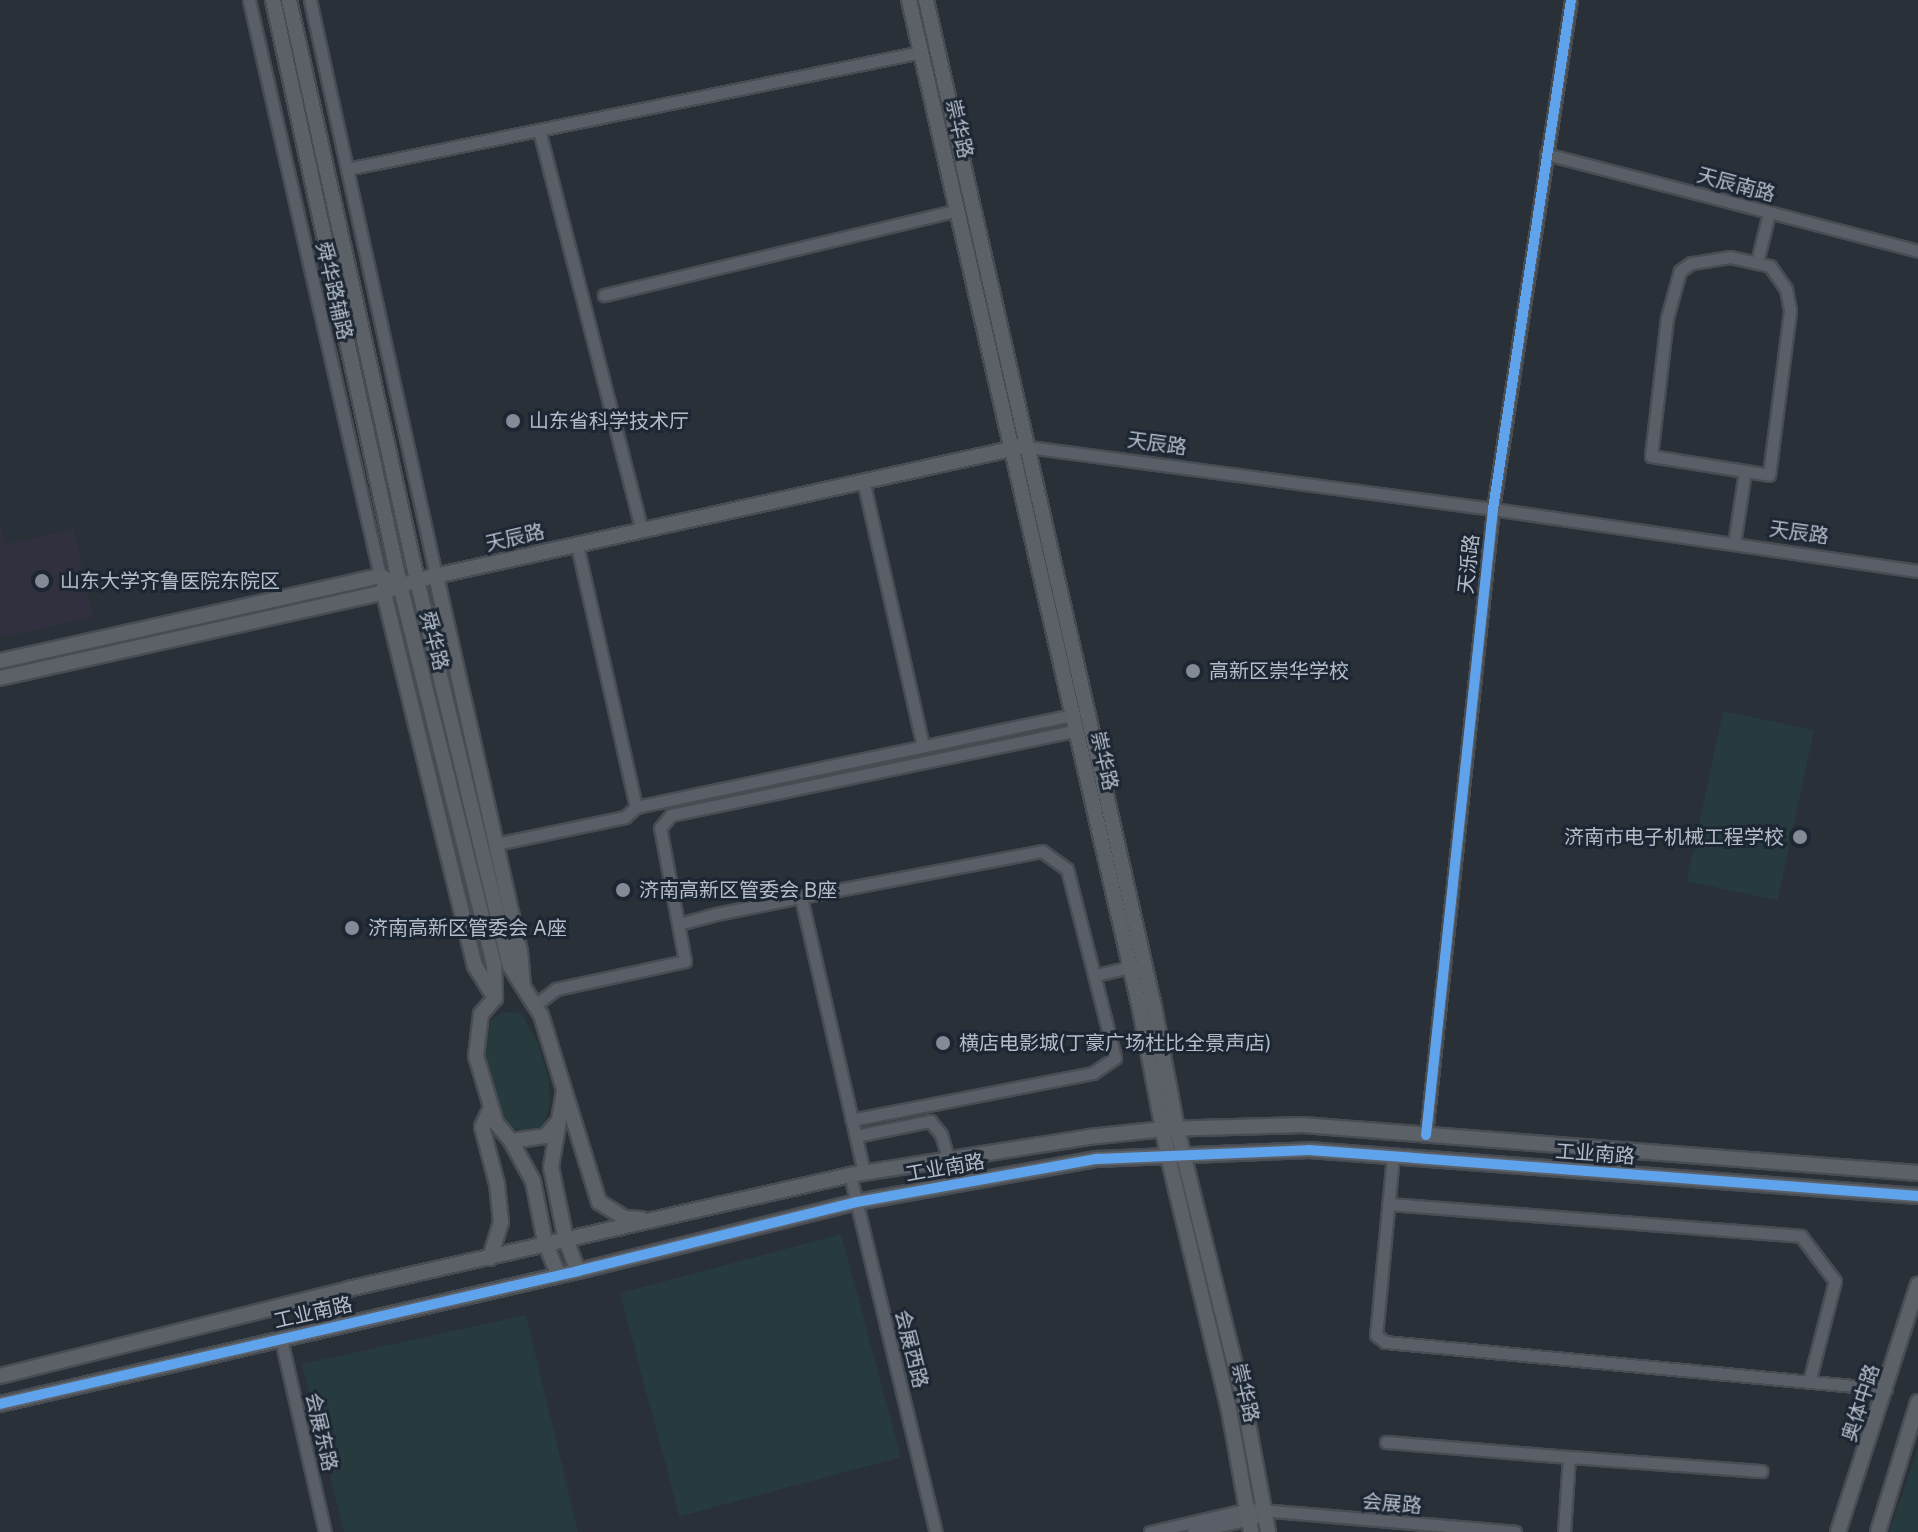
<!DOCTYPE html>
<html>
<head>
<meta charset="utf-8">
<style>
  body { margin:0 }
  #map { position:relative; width:1918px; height:1532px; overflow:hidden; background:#2a3038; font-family:"Public Sans","Noto Sans SC",sans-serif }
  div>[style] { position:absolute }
  .medical>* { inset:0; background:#31303e }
  .green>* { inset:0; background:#273a3e; transform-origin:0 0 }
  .roads { filter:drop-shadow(2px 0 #484c53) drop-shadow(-2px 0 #484c53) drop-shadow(0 2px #484c53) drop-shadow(0 -2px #484c53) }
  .minor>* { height:11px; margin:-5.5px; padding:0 5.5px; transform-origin:5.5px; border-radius:5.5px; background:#5a5e66 }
  .major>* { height:14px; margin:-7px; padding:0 7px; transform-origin:7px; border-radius:7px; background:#5c6168 }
  .cycleway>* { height:10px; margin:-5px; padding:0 5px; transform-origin:5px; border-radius:5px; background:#60a3ed }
  .dots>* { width:22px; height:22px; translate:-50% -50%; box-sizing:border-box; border:4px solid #1d2633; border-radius:50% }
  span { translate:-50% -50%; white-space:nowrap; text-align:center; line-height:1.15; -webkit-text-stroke:6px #1d2633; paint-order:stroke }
  .street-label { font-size:20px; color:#b4bcc9 }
  .poi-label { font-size:20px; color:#b4bcc9 }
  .left { translate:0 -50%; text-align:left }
  .right { translate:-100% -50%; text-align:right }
</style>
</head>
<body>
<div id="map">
  <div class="medical">
    <i style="clip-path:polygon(0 524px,6px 544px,74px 529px,93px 617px,0 638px)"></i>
  </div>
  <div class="green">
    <i style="left:1723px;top:711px;width:93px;height:174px;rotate:12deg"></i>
    <i style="clip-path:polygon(503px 1012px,522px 1014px,538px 1044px,549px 1081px,550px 1105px,544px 1124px,535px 1133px,513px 1128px,499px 1111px,489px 1076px,485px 1045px,491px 1020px)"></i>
    <i style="left:841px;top:1234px;width:231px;height:229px;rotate:75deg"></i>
    <i style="clip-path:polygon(526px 1315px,578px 1532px,344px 1532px,302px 1364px)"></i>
    <i style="clip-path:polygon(1918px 1449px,1918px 1532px,1889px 1532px)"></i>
  </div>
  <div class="roads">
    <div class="minor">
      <i style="left:249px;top:0;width:595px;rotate:77.18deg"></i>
      <i style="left:310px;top:0;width:590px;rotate:77.66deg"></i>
      <i style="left:539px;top:130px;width:413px;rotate:75.6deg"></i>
      <i style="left:1546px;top:154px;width:384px;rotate:14.6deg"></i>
      <i style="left:347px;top:169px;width:586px;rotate:-11.52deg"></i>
      <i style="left:1757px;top:262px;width:50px;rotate:-76.2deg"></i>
      <i style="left:604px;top:295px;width:363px;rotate:-13.5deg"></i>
      <i style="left:1028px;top:447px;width:469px;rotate:7.6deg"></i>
      <i style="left:1493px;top:509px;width:429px;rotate:8.3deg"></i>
      <i style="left:863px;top:480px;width:273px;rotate:77.3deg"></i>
      <i style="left:1734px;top:544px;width:74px;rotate:-81.4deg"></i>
      <i style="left:1745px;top:471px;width:24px;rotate:9deg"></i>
      <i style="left:1769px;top:475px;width:166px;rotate:-82.7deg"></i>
      <i style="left:1790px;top:310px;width:21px;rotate:-101deg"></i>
      <i style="left:1786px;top:289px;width:28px;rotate:-125deg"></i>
      <i style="left:1770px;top:266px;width:41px;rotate:-167.3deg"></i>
      <i style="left:1730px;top:257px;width:39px;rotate:171deg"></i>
      <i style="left:1691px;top:263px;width:14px;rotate:144deg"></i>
      <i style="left:1680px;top:271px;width:49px;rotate:105.5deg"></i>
      <i style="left:1667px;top:318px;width:139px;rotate:96.6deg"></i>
      <i style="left:1651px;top:456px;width:95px;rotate:9.1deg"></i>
      <i style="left:577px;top:545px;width:269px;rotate:77.3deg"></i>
      <i style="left:636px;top:807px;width:448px;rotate:-11.9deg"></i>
      <i style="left:496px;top:844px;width:132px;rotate:-11.8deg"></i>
      <i style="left:625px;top:817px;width:15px;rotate:-42deg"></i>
      <i style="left:679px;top:924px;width:38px;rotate:-15deg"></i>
      <i style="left:716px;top:914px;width:87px;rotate:-11.3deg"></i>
      <i style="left:801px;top:897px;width:245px;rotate:-10.8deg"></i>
      <i style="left:1042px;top:851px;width:31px;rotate:36deg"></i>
      <i style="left:1067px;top:869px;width:195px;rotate:75.7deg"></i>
      <i style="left:1115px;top:1058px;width:27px;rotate:146deg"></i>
      <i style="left:1093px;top:1073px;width:246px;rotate:169deg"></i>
      <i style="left:852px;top:1120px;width:229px;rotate:-102.9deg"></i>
      <i style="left:1096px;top:975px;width:36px;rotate:-13deg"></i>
      <i style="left:535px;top:1005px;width:26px;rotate:-37deg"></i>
      <i style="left:556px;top:989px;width:132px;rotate:-12.2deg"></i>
      <i style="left:685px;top:961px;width:135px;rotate:-100.6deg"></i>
      <i style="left:660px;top:828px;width:17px;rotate:-50deg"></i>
      <i style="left:671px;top:815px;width:415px;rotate:-11.8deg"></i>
      <i style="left:852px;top:1120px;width:54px;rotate:77.2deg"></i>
      <i style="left:1426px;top:1135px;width:630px;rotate:-83.89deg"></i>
      <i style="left:1493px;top:509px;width:515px;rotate:-81.29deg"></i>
      <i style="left:856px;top:1136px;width:76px;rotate:-11.5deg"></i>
      <i style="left:930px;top:1121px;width:17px;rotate:50deg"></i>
      <i style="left:941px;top:1134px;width:26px;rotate:74deg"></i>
      <i style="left:1393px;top:1156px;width:180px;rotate:95.4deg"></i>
      <i style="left:1376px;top:1335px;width:11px;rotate:38deg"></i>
      <i style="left:1385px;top:1342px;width:503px;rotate:5.36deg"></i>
      <i style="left:850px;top:1175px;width:367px;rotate:76.5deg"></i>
      <i style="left:1388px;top:1204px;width:414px;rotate:4.4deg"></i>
      <i style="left:1801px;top:1236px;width:56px;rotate:52.9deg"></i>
      <i style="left:1835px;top:1281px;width:104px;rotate:104.4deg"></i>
      <i style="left:281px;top:1339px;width:198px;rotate:77.2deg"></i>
      <i style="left:1386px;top:1442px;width:184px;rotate:4.7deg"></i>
      <i style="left:1150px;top:1532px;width:102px;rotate:-13.1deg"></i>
      <i style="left:1249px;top:1509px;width:267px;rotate:4.9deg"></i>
      <i style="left:1193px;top:1532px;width:64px;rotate:-12.7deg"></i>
      <i style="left:1564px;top:1532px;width:75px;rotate:-86.2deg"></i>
      <i style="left:1569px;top:1457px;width:193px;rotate:4.2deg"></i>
    </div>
    <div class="major">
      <i style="left:273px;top:0;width:599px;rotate:77.75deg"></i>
      <i style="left:400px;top:585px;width:390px;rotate:76.1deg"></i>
      <i style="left:494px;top:964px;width:34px;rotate:88deg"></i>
      <i style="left:495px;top:998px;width:21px;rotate:131deg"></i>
      <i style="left:481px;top:1014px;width:42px;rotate:96.8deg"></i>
      <i style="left:476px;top:1056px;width:70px;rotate:73.4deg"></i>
      <i style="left:496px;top:1123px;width:23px;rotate:50deg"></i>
      <i style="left:511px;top:1141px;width:46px;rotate:61.2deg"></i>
      <i style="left:533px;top:1181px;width:62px;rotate:78.9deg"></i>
      <i style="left:545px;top:1242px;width:35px;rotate:68deg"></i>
      <i style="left:289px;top:0;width:594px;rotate:77.55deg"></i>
      <i style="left:417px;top:580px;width:397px;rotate:76.5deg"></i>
      <i style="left:510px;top:966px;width:58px;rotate:57.7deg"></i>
      <i style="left:541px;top:1015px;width:196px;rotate:72.8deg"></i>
      <i style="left:599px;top:1202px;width:31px;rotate:32deg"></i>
      <i style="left:625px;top:1218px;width:17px;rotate:3deg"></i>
      <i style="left:909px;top:0;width:1035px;rotate:77.1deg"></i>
      <i style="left:1140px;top:1009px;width:150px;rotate:79.2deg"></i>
      <i style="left:1168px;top:1156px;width:256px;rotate:76.5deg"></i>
      <i style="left:1228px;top:1405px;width:129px;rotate:79.7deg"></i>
      <i style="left:926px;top:0;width:1032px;rotate:77.24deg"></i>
      <i style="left:1154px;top:1007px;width:124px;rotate:79.3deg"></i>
      <i style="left:1177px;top:1129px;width:281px;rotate:76.2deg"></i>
      <i style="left:1244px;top:1402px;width:132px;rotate:79.5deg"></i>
      <i style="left:436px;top:576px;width:384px;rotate:77.4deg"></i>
      <i style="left:520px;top:951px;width:33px;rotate:85deg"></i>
      <i style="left:383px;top:589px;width:388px;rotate:76.3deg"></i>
      <i style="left:475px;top:966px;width:38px;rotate:58deg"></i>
      <i style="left:0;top:661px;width:389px;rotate:-12.6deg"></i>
      <i style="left:380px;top:576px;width:22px;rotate:24deg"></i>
      <i style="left:0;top:678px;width:394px;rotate:-12.6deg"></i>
      <i style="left:384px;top:592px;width:35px;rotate:-20deg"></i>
      <i style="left:417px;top:580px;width:617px;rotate:-12.44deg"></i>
      <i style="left:564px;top:1091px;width:77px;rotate:99.7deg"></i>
      <i style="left:551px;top:1167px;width:75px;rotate:78.4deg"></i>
      <i style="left:566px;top:1240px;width:33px;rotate:69deg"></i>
      <i style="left:511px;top:1141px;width:35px;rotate:-8deg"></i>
      <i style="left:546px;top:1136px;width:16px;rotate:-50deg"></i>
      <i style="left:490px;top:1258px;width:38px;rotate:-73deg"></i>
      <i style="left:501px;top:1222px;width:38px;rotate:-96deg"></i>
      <i style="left:497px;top:1184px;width:59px;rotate:-104.7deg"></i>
      <i style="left:482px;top:1127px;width:21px;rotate:-65deg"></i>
      <i style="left:0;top:1376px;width:359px;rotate:-14deg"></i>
      <i style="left:348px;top:1289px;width:515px;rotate:-12.79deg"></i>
      <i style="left:850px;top:1175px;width:242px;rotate:-9deg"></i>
      <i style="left:1089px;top:1137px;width:75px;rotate:-6.1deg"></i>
      <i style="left:1164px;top:1129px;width:139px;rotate:-1.6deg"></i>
      <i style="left:1303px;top:1125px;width:617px;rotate:4.46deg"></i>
      <i style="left:0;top:1404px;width:593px;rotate:-12.96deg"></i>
      <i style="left:578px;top:1271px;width:287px;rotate:-13.9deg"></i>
      <i style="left:857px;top:1202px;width:244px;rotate:-10.2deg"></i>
      <i style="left:1097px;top:1159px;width:212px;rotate:-2.4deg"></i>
      <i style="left:1309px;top:1150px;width:611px;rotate:4.32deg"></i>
      <i style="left:1838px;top:1532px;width:260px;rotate:-72.1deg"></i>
      <i style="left:1878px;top:1532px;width:136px;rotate:-72.9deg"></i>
    </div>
  </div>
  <div class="cycleway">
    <i style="left:1426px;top:1135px;width:630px;rotate:-83.89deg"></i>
    <i style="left:1493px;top:509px;width:515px;rotate:-81.29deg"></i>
    <i style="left:0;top:1404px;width:593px;rotate:-12.96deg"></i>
    <i style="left:578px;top:1271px;width:287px;rotate:-13.9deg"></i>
    <i style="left:857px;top:1202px;width:244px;rotate:-10.2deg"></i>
    <i style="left:1097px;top:1159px;width:212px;rotate:-2.4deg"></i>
    <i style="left:1309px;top:1150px;width:611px;rotate:4.32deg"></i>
  </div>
  <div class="dots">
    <i style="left:513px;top:421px;background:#848b96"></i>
    <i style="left:42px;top:581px;background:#848b96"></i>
    <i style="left:1193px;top:671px;background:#848b96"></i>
    <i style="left:1800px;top:837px;background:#848b96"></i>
    <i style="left:623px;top:890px;background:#848b96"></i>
    <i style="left:352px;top:928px;background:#848b96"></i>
    <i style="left:943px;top:1043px;background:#848b96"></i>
  </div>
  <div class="street-label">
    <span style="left:959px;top:129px;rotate:77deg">崇华路</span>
    <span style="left:1736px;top:185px;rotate:15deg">天辰南路</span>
    <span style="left:334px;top:291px;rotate:77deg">舜华路辅路</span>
    <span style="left:1157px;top:444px;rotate:8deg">天辰路</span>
    <span style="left:1799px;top:533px;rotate:8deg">天辰路</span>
    <span style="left:515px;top:538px;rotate:-13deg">天辰路</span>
    <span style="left:1469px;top:564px;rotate:-84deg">天泺路</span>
    <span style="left:434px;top:641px;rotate:76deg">舜华路</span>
    <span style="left:1104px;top:761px;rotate:77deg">崇华路</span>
    <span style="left:1595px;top:1154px;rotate:4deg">工业南路</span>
    <span style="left:945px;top:1168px;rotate:-10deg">工业南路</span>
    <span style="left:313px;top:1313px;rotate:-13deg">工业南路</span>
    <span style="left:911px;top:1349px;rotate:76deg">会展西路</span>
    <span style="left:1245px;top:1393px;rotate:77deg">崇华路</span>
    <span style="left:1861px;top:1403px;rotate:-72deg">奥体中路</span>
    <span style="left:321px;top:1432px;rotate:77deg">会展东路</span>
    <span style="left:1392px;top:1504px;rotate:5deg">会展路</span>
  </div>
  <div class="poi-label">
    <span class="left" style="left:529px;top:421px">山东省科学技术厅</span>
    <span class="left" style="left:60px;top:581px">山东大学齐鲁医院东院区</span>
    <span class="left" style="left:1209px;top:671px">高新区崇华学校</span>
    <span class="right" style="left:1784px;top:837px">济南市电子机械工程学校</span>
    <span class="left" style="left:639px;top:890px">济南高新区管委会 B座</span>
    <span class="left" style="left:368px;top:928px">济南高新区管委会 A座</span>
    <span class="left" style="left:959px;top:1043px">横店电影城(丁豪广场杜比全景声店)</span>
  </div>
</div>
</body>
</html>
